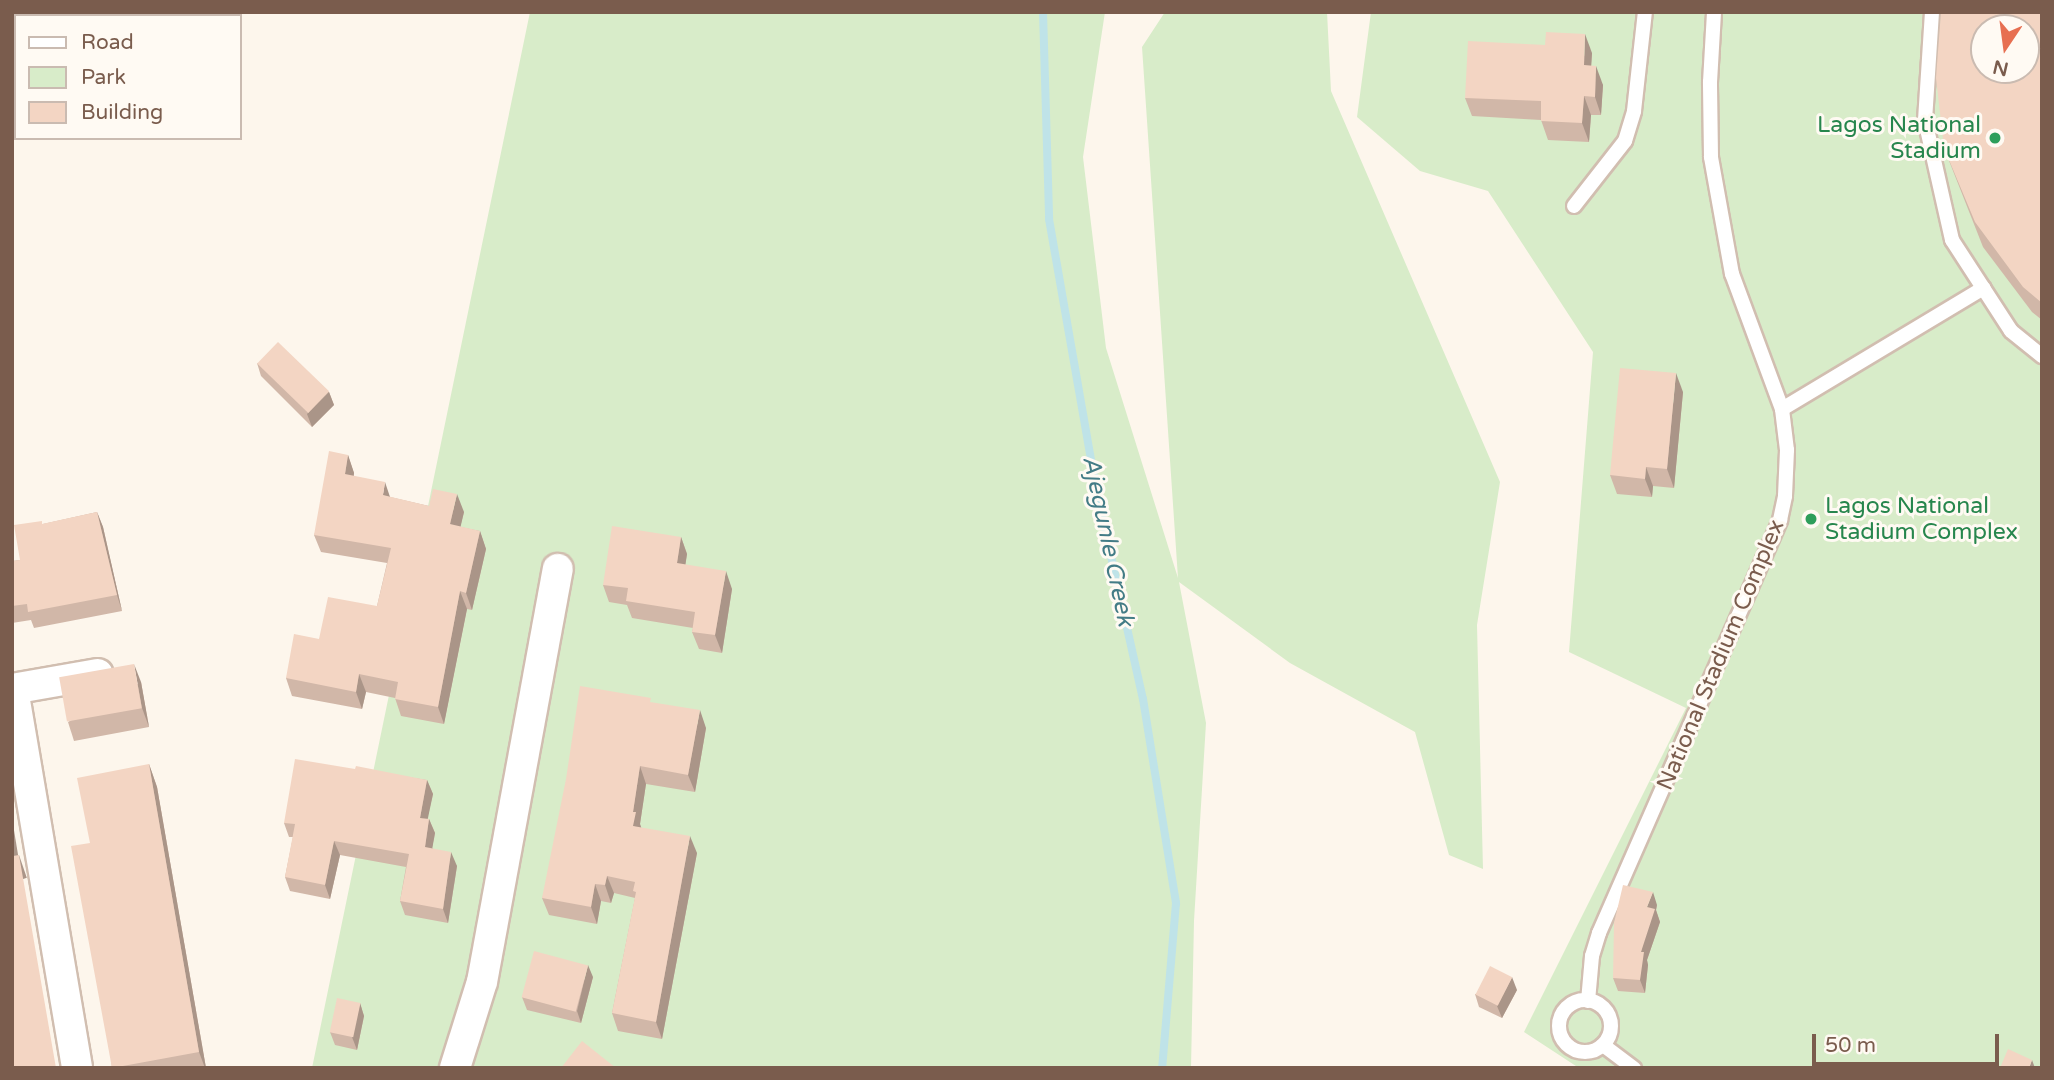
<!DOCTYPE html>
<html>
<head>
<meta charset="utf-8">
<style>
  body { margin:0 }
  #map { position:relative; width:2054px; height:1080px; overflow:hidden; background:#fdf6ec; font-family:"Varela Round",sans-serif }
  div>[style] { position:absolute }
  .green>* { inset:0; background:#d8ecc9 }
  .stream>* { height:8px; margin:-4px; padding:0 4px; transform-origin:4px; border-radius:4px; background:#bfe3e8 }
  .roads { filter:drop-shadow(2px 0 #d1beb0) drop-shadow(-2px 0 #d1beb0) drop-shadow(0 2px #d1beb0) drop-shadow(0 -2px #d1beb0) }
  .lane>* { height:14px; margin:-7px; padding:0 7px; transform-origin:7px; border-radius:7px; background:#fff }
  .lane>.ring { margin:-7px; padding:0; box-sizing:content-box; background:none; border:14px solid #fff; border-radius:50% }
  .street>* { height:30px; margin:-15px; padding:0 15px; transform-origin:15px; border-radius:15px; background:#fff }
  .wall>* { inset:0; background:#d1b7a8 }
  .shaded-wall>* { inset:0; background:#aa9588; transform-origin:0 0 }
  .building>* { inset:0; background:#f3d5c3; transform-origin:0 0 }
  .dots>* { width:19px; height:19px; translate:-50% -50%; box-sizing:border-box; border:4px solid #fffaf3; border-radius:50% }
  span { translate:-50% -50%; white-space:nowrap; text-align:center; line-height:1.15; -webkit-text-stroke:6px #fffaf3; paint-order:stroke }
  .leisure-label { font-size:23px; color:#27864d }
  .right { translate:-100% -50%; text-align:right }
  .left { translate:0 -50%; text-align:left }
  .street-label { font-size:23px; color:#7a5c4d }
  .water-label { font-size:24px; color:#437c86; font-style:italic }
  .frame { position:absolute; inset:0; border:14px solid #7a5c4d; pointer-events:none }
  .legend { position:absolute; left:14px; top:14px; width:228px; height:126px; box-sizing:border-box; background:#fffaf3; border:2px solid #cabbb1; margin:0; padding:9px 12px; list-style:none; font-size:21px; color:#7a5c4d }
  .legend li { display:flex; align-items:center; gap:14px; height:35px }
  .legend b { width:35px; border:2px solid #cabbb1 }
  .north { position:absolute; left:1970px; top:14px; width:70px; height:70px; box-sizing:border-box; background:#fffaf3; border:2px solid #cabbb1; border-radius:50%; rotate:193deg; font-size:19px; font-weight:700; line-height:28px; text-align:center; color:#7a5c4d }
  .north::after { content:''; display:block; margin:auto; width:24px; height:32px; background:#e76f51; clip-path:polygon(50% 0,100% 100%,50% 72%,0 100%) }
  .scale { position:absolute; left:1812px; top:1034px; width:187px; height:32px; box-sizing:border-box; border:4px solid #7a5c4d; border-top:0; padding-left:9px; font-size:21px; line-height:24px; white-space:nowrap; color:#7a5c4d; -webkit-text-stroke:5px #fffaf3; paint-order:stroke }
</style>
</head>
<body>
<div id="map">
  <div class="green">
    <i style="clip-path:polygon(530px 12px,1105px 12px,1083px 157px,1106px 348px,1178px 578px,1142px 47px,1165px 12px,1327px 12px,1331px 91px,1500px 482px,1477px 625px,1483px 869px,1449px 855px,1415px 732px,1290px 663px,1179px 582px,1206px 723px,1194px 921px,1191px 1068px,312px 1068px)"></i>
    <i style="clip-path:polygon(evenodd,1371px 12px,2042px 12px,2042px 1068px,1579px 1068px,1524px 1032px,1686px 708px,1569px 652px,1593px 352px,1488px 191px,1420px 171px,1357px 117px,1371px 12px,1984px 28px,2026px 28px,2026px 70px,1984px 70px,1984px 28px)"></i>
  </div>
  <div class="stream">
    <i style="left:1043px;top:12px;width:207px;rotate:88.3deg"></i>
    <i style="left:1049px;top:219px;width:274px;rotate:80.1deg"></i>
    <i style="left:1096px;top:489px;width:215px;rotate:77.4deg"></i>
    <i style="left:1143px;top:699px;width:207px;rotate:80.8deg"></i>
    <i style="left:1176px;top:903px;width:166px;rotate:94.8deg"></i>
  </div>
  <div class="roads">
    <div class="lane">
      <i style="left:1932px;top:12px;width:108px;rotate:93.7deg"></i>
      <i style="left:1925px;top:120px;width:123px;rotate:77.3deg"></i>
      <i style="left:1952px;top:240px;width:108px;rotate:57deg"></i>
      <i style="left:2011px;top:331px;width:40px;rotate:39deg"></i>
      <i style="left:1574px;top:206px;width:83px;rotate:-51.9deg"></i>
      <i style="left:1625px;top:141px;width:31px;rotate:-73deg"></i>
      <i style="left:1634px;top:111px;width:100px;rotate:-83.7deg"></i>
      <i style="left:1782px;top:409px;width:235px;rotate:-31deg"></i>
      <i class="ring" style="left:1559px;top:1000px;width:38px;height:38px"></i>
      <i style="left:1588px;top:1001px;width:45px;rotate:-84.9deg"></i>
      <i style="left:1592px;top:956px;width:24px;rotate:-73deg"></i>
      <i style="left:1599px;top:933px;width:451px;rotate:-66.3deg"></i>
      <i style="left:1780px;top:520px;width:25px;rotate:-78deg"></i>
      <i style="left:1785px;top:496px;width:46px;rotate:-87.5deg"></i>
      <i style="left:1787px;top:450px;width:41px;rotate:-97deg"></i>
      <i style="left:1782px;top:409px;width:144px;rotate:-110.3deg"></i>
      <i style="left:1732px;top:274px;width:119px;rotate:-100.2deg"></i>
      <i style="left:1711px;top:157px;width:75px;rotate:-90.8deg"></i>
      <i style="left:1710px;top:82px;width:70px;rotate:-86.7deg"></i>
      <i style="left:1603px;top:1045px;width:39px;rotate:37deg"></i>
    </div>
    <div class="street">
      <i style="left:12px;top:689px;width:87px;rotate:-9.9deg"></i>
      <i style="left:13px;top:689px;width:384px;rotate:80.4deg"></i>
      <i style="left:455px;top:1068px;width:90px;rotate:-72.6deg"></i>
      <i style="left:482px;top:982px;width:420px;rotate:-79.6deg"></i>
    </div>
  </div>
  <div class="wall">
    <i style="clip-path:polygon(2042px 12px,2042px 320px,2032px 312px,1983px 247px,1944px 148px)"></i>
    <i style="clip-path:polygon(1592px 53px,1591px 66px,1603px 85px,1601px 115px,1591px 115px,1589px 142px,1548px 140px,1541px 120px,1472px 116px,1465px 98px)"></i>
    <i style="clip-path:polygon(257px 363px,329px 392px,334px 405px,312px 427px,261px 376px)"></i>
    <i style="clip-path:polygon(1683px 392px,1674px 488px,1653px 486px,1652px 497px,1617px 494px,1610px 475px)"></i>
    <i style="clip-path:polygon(348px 455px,354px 473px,354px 476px,390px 497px,429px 506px,464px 512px,460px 527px,480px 531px,486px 549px,472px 610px,467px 609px,444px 724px,401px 716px,395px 698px,366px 692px,362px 709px,292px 696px,286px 678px,319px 639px,377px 606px,387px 563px,321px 552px,314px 535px)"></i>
    <i style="clip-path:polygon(97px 512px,103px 527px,122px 611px,34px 628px,31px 620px,12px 623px,12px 561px,20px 560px,43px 524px)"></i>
    <i style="clip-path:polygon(681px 537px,687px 554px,685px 565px,732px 589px,722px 653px,699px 649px,692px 632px,693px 628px,632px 618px,627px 605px,609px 602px,603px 585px)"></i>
    <i style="clip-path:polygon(141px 682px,149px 727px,74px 741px,68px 722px)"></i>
    <i style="clip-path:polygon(653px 703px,706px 728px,695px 792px,646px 784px,640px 824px,641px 828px,697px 853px,662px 1039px,618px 1031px,612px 1013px,635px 898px,614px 893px,611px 903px,601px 901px,597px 924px,549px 915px,542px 898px)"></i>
    <i style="clip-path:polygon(149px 764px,157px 787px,206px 1068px,112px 1068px,90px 843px)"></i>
    <i style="clip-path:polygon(355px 769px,427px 780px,433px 794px,427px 819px,429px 819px,435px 833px,432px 848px,457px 866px,448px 923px,405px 915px,400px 901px,406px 867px,340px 855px,330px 899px,290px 891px,285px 877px,293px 837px,289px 837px,284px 823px)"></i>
    <i style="clip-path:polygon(1657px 905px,1656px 910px,1660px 922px,1647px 960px,1648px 965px,1645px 993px,1618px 991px,1613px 978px)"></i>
    <i style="clip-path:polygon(593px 977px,581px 1023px,527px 1010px,522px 997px)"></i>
    <i style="clip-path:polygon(1517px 990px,1502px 1018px,1479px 1007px,1475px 994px)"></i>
    <i style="clip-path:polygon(360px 1003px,364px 1016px,357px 1050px,335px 1045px,330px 1032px)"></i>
  </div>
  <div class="shaded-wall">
    <i style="clip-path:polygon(1585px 34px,1592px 53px,1590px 84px,1584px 65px)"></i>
    <i style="clip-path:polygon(1596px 66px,1603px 85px,1601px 115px,1595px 97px)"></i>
    <i style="clip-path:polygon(1584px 96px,1591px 115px,1589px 142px,1582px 123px)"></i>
    <i style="clip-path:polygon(1676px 373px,1683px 392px,1674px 488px,1667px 469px)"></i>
    <i style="clip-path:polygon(329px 392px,334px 405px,312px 427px,307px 414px)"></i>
    <i style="clip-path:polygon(348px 455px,354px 473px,351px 492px,345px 474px)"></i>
    <i style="clip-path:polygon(1646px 467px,1653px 486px,1652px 497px,1645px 479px)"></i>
    <i style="clip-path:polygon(385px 482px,391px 500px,383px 495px)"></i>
    <i style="clip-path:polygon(457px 494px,464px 512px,457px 542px,450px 524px)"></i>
    <i style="clip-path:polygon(97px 512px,103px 527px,122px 611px,117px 595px)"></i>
    <i style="clip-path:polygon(480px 531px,486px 549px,472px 610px,466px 593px)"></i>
    <i style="clip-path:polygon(681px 537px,687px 554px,683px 581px,677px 563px)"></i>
    <i style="clip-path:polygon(726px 571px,732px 589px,722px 653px,715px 635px)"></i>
    <i style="clip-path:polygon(460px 591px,467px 609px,444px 724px,438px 707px)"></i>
    <i style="clip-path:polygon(134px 664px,141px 682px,149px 727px,142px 708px)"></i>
    <i style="clip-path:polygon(359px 674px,366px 692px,362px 709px,356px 692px)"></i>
    <i style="clip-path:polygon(700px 710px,706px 728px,695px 792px,688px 775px)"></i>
    <i style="clip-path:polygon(149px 764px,157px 787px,206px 1068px,205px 1068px,199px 1052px)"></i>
    <i style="clip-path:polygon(640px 766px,646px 784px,640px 824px,642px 830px,633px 826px,633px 812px)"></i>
    <i style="clip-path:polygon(427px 780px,433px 794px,425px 832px,420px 818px)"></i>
    <i style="clip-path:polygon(12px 818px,22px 879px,13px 856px)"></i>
    <i style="clip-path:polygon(429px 819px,435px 833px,430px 861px,425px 847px)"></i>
    <i style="clip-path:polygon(690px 836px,697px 853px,662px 1039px,656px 1022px)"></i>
    <i style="clip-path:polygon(334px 841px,340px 855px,330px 899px,325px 885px)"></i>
    <i style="clip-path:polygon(451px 852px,457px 866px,448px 923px,443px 909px)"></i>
    <i style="left:19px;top:855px;width:24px;height:216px;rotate:71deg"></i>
    <i style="clip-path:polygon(607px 876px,614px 893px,611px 903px,605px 885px)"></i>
    <i style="clip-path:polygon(595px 884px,601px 901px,597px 924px,591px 907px)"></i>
    <i style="clip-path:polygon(1653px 892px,1657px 905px,1656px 910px,1660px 922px,1647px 960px,1648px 965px,1645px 993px,1640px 980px,1641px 952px,1647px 907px)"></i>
    <i style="clip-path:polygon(588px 965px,593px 977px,581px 1023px,577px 1011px)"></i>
    <i style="clip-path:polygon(1512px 977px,1517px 990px,1502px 1018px,1497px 1006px)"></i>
    <i style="clip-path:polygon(360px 1003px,364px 1016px,357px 1050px,352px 1037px)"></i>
    <i style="clip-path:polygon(2032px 1060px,2035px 1068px,2029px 1068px)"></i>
  </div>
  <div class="building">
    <i style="clip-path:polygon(evenodd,1941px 12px,2042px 12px,2042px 303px,2023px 287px,1975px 222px,1944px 148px,1936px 78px,1941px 12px,1984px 28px,2026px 28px,2026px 70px,1984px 70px,1984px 28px)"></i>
    <i style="clip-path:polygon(1546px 32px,1585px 34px,1584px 65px,1596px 66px,1595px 97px,1584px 96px,1582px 123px,1541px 121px,1541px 101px,1465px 98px,1468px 41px,1545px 45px)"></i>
    <i style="left:278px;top:342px;width:71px;height:30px;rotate:44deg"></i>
    <i style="clip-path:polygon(1620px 368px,1676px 373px,1667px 469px,1646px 467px,1645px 479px,1610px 475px)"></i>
    <i style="clip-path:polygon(329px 451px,348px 455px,345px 474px,385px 482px,383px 495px,429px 506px,433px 489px,457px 494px,450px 524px,480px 531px,466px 593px,460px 591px,438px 707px,395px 699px,398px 682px,359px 674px,356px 692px,286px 678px,294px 634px,319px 639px,328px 597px,377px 606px,391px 548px,314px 535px)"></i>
    <i style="clip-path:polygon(97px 512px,117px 595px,28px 612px,27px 604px,12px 606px,12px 561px,20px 560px,14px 525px,42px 521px,42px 524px)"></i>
    <i style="clip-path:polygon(612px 526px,681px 537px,677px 563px,726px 571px,715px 635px,692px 632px,695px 612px,626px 601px,628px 588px,603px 585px)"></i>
    <i style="left:134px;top:664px;width:45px;height:76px;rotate:80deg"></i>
    <i style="clip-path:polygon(580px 686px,651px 698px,650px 702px,700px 710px,688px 775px,640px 766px,633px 812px,636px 812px,633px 826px,690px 836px,656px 1022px,612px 1013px,636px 892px,633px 891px,635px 882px,607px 876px,605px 885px,595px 884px,591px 907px,542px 898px,566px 779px)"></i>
    <i style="clip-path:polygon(295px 759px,355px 769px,356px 766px,427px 780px,420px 818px,429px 819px,425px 847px,451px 852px,443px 909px,400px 901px,409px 854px,334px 841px,325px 885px,285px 877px,295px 824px,284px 823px)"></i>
    <i style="clip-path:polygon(149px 764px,199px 1052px,112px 1068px,71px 846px,90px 843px,77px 778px)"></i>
    <i style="clip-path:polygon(12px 849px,13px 856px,19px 855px,56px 1068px,12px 1068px)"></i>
    <i style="clip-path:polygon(1623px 885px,1653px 892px,1647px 907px,1655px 909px,1641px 952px,1644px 952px,1640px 980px,1613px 978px,1614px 923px)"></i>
    <i style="left:534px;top:951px;width:56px;height:48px;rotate:15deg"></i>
    <i style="left:1490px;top:966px;width:25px;height:32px;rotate:27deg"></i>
    <i style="left:337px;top:998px;width:24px;height:35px;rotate:12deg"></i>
    <i style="clip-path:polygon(582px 1041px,616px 1068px,561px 1068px)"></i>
    <i style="clip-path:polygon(2008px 1049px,2032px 1060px,2029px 1068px,2000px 1068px)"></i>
  </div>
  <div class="dots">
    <i style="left:1995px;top:138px;background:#2e9e5b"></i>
    <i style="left:1811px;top:519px;background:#2e9e5b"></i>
  </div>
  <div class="leisure-label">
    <span class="right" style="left:1981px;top:138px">Lagos National<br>Stadium</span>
    <span class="left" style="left:1825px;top:519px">Lagos National<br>Stadium Complex</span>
  </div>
  <div class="street-label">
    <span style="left:1721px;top:655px;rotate:-67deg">National Stadium Complex</span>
  </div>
  <div class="water-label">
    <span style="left:1108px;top:541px;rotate:78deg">Ajegunle Creek</span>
  </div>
  <div class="frame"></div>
  <ul class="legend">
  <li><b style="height:9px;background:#fff"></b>Road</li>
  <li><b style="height:19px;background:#d8ecc9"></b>Park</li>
  <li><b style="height:19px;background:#f3d5c3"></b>Building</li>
  </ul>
  <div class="north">N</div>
  <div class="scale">50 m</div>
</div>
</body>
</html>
